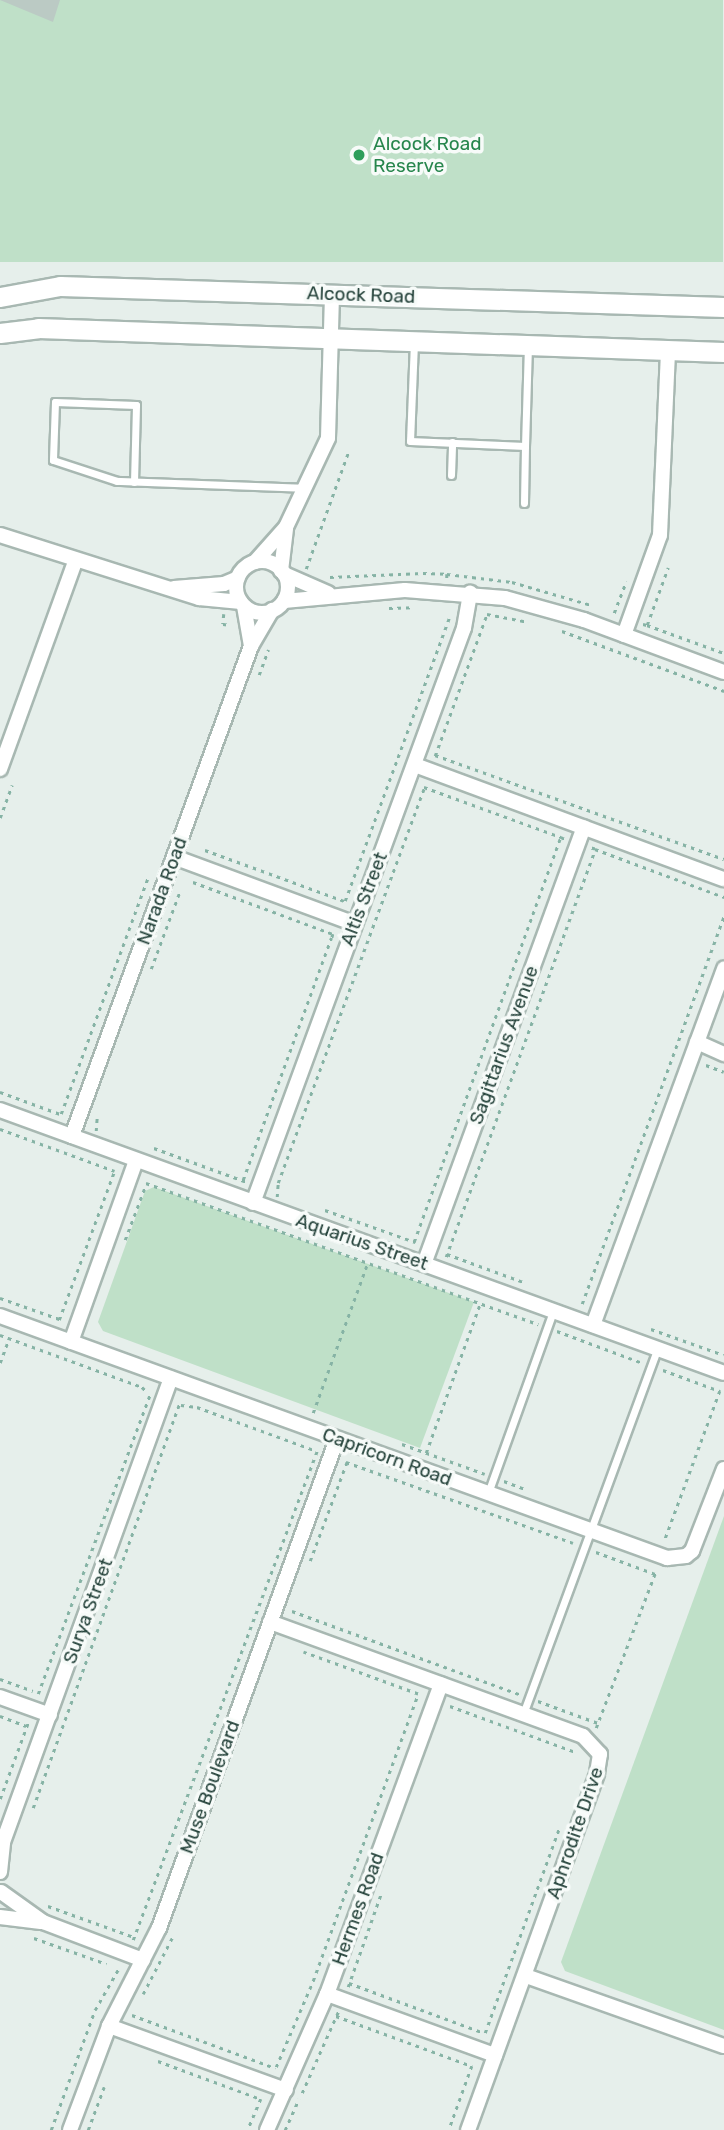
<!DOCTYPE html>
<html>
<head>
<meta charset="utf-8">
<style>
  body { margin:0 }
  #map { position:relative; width:724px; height:2130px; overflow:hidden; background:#e6efeb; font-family:Rubik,sans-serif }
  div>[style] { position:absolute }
  .green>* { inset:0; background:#bfe0c8; transform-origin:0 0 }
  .building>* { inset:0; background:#bbcac4 }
  .path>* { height:2.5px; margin-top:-1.25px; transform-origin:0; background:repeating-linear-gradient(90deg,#86b3a5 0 3.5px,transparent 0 8.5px) }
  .roads { filter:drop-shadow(2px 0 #a8b8b2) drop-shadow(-2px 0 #a8b8b2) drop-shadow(0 2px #a8b8b2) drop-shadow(0 -2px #a8b8b2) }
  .lane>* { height:7px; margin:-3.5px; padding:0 3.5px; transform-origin:3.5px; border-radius:3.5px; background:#fff }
  .street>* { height:14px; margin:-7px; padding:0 7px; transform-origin:7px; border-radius:7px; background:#fff }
  .street>.ring { margin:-7px; padding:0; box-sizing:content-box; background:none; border:14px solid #fff; border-radius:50% }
  .secondary>* { height:19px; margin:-9.5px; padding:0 9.5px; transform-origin:9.5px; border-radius:9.5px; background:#fff }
  .dots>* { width:19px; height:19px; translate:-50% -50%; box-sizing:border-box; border:4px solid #f7fbf9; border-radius:50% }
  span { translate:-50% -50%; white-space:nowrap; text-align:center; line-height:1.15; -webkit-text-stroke:7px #f7fbf9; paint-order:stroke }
  .leisure-label { font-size:19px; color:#27864d }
  .left { translate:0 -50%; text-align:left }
  .street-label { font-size:19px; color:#24423a }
</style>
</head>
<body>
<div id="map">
  <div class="green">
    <i style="left:0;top:0;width:723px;height:262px"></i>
    <i style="clip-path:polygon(154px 1187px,474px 1302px,420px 1448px,103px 1331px,98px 1322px,145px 1191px)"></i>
    <i style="clip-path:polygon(724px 1516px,724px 2030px,565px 1971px,561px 1962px)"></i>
  </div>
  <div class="building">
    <i style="clip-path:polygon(0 0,60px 0,53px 22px)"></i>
  </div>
  <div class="path">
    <i style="left:306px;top:569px;width:127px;rotate:-70.1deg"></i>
    <i style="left:447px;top:574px;width:65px;rotate:7deg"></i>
    <i style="left:512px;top:582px;width:82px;rotate:16.2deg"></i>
    <i style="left:330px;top:577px;width:93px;rotate:-2.5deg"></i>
    <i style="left:423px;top:573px;width:24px;rotate:2deg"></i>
    <i style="left:447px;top:574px;width:6px;rotate:90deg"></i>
    <i style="left:389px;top:608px;width:25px;rotate:-2deg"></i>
    <i style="left:614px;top:613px;width:34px;rotate:-69deg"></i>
    <i style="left:224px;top:614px;width:10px;rotate:96deg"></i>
    <i style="left:223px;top:624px;width:8px;rotate:7deg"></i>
    <i style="left:643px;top:624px;width:4px;rotate:14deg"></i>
    <i style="left:647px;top:625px;width:61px;rotate:-69.8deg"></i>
    <i style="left:647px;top:625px;width:82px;rotate:20deg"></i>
    <i style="left:562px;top:631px;width:173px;rotate:20.3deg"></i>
    <i style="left:259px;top:675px;width:27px;rotate:-70deg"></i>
    <i style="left:435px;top:755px;width:307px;rotate:19.8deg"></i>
    <i style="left:435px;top:756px;width:151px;rotate:-69.9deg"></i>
    <i style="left:487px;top:614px;width:42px;rotate:11deg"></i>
    <i style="left:424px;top:787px;width:146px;rotate:20.1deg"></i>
    <i style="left:0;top:818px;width:35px;rotate:-70deg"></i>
    <i style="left:595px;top:849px;width:138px;rotate:20.4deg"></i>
    <i style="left:205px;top:850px;width:148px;rotate:20.1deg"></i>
    <i style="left:193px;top:882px;width:149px;rotate:20.4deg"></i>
    <i style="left:333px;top:934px;width:4px;rotate:104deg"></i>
    <i style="left:345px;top:901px;width:301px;rotate:-69.8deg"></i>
    <i style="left:151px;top:969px;width:83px;rotate:-69.6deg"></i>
    <i style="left:706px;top:1065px;width:19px;rotate:21deg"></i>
    <i style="left:0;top:1092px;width:67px;rotate:20.1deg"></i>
    <i style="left:61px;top:1114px;width:252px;rotate:-69.8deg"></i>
    <i style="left:0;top:1129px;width:122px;rotate:20.1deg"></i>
    <i style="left:96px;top:1131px;width:14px;rotate:-86deg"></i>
    <i style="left:154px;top:1148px;width:99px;rotate:20.1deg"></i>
    <i style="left:243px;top:1180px;width:258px;rotate:-70deg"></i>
    <i style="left:146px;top:1183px;width:417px;rotate:19.8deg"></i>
    <i style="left:277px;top:1197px;width:14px;rotate:-86deg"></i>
    <i style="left:278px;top:1183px;width:424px;rotate:-69.7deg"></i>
    <i style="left:325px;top:1210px;width:96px;rotate:19.6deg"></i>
    <i style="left:125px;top:1240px;width:60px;rotate:-69.4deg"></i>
    <i style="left:414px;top:1242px;width:431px;rotate:-70.1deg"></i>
    <i style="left:561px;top:837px;width:4px;rotate:27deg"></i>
    <i style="left:447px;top:1254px;width:81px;rotate:20.2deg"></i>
    <i style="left:446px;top:1257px;width:434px;rotate:-69.9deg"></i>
    <i style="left:595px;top:849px;width:4px;rotate:-166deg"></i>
    <i style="left:0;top:1298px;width:66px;rotate:19.5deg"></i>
    <i style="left:582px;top:1304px;width:414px;rotate:-69.9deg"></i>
    <i style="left:59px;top:1320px;width:158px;rotate:-69.6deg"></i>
    <i style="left:651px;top:1329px;width:77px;rotate:19.6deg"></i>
    <i style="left:557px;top:1331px;width:89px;rotate:20.5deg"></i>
    <i style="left:0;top:1335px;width:151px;rotate:20.1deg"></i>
    <i style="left:142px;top:1387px;width:8px;rotate:45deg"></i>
    <i style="left:0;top:1363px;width:27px;rotate:-70deg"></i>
    <i style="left:663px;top:1370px;width:61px;rotate:20.2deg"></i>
    <i style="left:720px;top:1391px;width:159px;rotate:110.3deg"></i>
    <i style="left:181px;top:1405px;width:16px;rotate:7deg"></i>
    <i style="left:197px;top:1407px;width:125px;rotate:20.2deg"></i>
    <i style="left:313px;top:1413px;width:161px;rotate:-70deg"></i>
    <i style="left:402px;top:1444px;width:88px;rotate:19.9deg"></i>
    <i style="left:426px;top:1453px;width:158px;rotate:-70.1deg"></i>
    <i style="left:346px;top:1462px;width:241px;rotate:19.6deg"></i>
    <i style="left:504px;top:1481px;width:25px;rotate:21deg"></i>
    <i style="left:596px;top:1552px;width:63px;rotate:20.4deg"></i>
    <i style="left:310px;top:1561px;width:109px;rotate:-69.6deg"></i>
    <i style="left:292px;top:1611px;width:242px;rotate:20.1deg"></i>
    <i style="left:0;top:1679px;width:35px;rotate:20deg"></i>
    <i style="left:38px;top:1694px;width:320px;rotate:-69.5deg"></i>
    <i style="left:538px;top:1701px;width:64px;rotate:20.1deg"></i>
    <i style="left:450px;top:1706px;width:134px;rotate:20.1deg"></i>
    <i style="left:0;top:1716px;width:28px;rotate:21deg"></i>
    <i style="left:596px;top:1728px;width:168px;rotate:-69.1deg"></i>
    <i style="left:0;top:1799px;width:81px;rotate:-69.8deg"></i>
    <i style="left:33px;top:1808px;width:429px;rotate:-70.1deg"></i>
    <i style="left:48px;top:1906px;width:91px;rotate:19.8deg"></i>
    <i style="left:34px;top:1938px;width:77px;rotate:19.6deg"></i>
    <i style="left:133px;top:1940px;width:522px;rotate:-69.38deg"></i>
    <i style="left:349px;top:1983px;width:144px;rotate:20.3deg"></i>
    <i style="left:348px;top:1987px;width:99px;rotate:-70.5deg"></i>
    <i style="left:143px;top:1994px;width:63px;rotate:-62.6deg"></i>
    <i style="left:132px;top:2015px;width:153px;rotate:20.3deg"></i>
    <i style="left:336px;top:2016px;width:145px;rotate:20.2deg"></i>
    <i style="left:472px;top:2066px;width:68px;rotate:109.8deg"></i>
    <i style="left:485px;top:2033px;width:220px;rotate:-70.1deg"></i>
    <i style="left:158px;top:2061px;width:110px;rotate:20.3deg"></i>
    <i style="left:261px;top:2099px;width:34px;rotate:113deg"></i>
    <i style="left:276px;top:2067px;width:94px;rotate:-66.7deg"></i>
    <i style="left:313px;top:1981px;width:306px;rotate:-69.9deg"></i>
    <i style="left:418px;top:1694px;width:122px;rotate:-159.9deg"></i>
    <i style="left:302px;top:2093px;width:89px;rotate:-66deg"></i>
    <i style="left:51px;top:2130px;width:128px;rotate:-69.9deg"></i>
    <i style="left:95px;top:2010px;width:48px;rotate:-60.3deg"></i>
    <i style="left:88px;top:2130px;width:46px;rotate:-69.6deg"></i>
    <i style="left:285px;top:2130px;width:34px;rotate:-66deg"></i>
  </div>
  <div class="roads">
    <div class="lane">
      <i style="left:414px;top:342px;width:99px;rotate:92.3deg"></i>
      <i style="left:410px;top:441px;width:115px;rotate:2.5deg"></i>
      <i style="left:525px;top:446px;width:100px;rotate:-88.3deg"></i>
      <i style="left:451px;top:475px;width:33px;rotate:-88deg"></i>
      <i style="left:134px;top:482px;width:77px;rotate:-88.5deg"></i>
      <i style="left:136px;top:405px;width:81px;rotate:-177.9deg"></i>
      <i style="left:55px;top:402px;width:58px;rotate:92deg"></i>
      <i style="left:53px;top:460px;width:67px;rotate:18.2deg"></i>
      <i style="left:117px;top:481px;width:188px;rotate:2.1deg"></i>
      <i style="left:524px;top:503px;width:57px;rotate:-89deg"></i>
      <i style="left:488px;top:1493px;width:193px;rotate:-70.3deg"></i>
      <i style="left:523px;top:1714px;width:389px;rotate:-69.8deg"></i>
    </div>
    <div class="street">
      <i style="left:0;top:535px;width:209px;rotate:17.6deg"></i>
      <i style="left:199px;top:598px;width:42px;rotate:5.4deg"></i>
      <i class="ring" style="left:236px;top:561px;width:38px;height:38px"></i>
      <i style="left:255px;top:562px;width:47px;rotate:-48.5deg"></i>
      <i style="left:286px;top:527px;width:98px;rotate:-64.7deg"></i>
      <i style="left:328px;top:438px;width:144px;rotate:-88.4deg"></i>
      <i style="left:281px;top:571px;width:42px;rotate:-83.2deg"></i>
      <i style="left:284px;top:574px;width:48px;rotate:23.4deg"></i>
      <i style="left:174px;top:588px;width:50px;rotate:-4.6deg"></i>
      <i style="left:224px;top:584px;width:15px;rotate:-23deg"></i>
      <i style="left:284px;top:601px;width:121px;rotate:-5.2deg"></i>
      <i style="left:405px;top:590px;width:100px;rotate:4.6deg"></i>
      <i style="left:505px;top:598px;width:82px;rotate:15.6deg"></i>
      <i style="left:584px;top:620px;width:149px;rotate:20.4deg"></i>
      <i style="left:244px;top:606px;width:41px;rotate:80.1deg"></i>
      <i style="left:624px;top:635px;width:106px;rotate:-70.2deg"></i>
      <i style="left:660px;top:535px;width:185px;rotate:-87.5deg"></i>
      <i style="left:415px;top:765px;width:329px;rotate:20.3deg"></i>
      <i style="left:0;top:769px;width:220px;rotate:-70.1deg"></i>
      <i style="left:174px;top:857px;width:193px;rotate:20.3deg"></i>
      <i style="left:697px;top:1042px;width:30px;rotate:24deg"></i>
      <i style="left:0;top:1110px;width:770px;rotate:19.96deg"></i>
      <i style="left:72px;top:1136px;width:522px;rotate:-69.93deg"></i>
      <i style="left:251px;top:646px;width:42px;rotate:-59.7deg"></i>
      <i style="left:253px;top:1203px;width:612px;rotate:-69.85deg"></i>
      <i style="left:464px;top:628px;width:36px;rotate:-80deg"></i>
      <i style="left:424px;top:1264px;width:465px;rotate:-69.9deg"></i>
      <i style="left:0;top:1316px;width:710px;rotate:19.94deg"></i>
      <i style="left:667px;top:1558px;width:19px;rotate:-6deg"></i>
      <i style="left:686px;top:1556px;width:8px;rotate:-40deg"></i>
      <i style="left:692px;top:1551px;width:88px;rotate:-68.7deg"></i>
      <i style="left:593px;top:1325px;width:380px;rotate:-69.8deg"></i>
      <i style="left:71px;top:1342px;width:193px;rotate:-70.3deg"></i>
      <i style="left:270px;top:1622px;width:333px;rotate:20deg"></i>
      <i style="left:583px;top:1736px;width:25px;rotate:47deg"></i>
      <i style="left:600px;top:1754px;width:20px;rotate:99deg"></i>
      <i style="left:597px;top:1774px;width:379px;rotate:109.9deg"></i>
      <i style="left:0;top:1697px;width:53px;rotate:19.8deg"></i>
      <i style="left:0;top:1872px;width:30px;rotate:-84deg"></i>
      <i style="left:3px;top:1842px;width:493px;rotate:-70.1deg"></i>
      <i style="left:1px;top:1892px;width:52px;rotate:35.5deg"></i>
      <i style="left:43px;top:1922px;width:107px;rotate:20.8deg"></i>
      <i style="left:0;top:1917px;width:41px;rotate:7deg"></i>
      <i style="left:526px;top:1976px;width:210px;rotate:19.5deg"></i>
      <i style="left:327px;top:1994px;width:179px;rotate:20deg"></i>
      <i style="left:109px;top:2026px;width:188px;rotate:19.9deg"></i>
      <i style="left:70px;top:2130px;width:111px;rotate:-69.4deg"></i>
      <i style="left:109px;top:2026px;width:110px;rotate:-63deg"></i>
      <i style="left:159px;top:1928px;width:520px;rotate:-70deg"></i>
      <i style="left:267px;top:2130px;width:149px;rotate:-66.2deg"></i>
      <i style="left:327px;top:1994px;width:330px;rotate:-69.8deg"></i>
    </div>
    <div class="secondary">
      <i style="left:0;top:297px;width:61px;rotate:-10.4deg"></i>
      <i style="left:60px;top:286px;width:664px;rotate:1.81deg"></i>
      <i style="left:0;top:333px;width:38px;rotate:-7deg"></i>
      <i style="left:38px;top:328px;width:686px;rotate:2deg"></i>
    </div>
  </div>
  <div class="dots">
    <i style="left:359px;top:155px;background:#2e9e5b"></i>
  </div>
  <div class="leisure-label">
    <span class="left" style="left:373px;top:155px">Alcock Road<br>Reserve</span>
  </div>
  <div class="street-label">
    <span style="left:361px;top:295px;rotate:2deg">Alcock Road</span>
    <span style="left:162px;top:891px;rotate:-70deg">Narada Road</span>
    <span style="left:364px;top:899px;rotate:-69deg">Altis Street</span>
    <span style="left:504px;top:1045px;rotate:-70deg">Sagittarius Avenue</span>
    <span style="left:362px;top:1242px;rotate:19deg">Aquarius Street</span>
    <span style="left:387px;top:1457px;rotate:20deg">Capricorn Road</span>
    <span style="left:88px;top:1611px;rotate:-70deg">Surya Street</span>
    <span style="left:210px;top:1787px;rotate:-70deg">Muse Boulevard</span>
    <span style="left:575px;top:1833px;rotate:-71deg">Aphrodite Drive</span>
    <span style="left:358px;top:1909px;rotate:-70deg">Hermes Road</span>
  </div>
</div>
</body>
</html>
